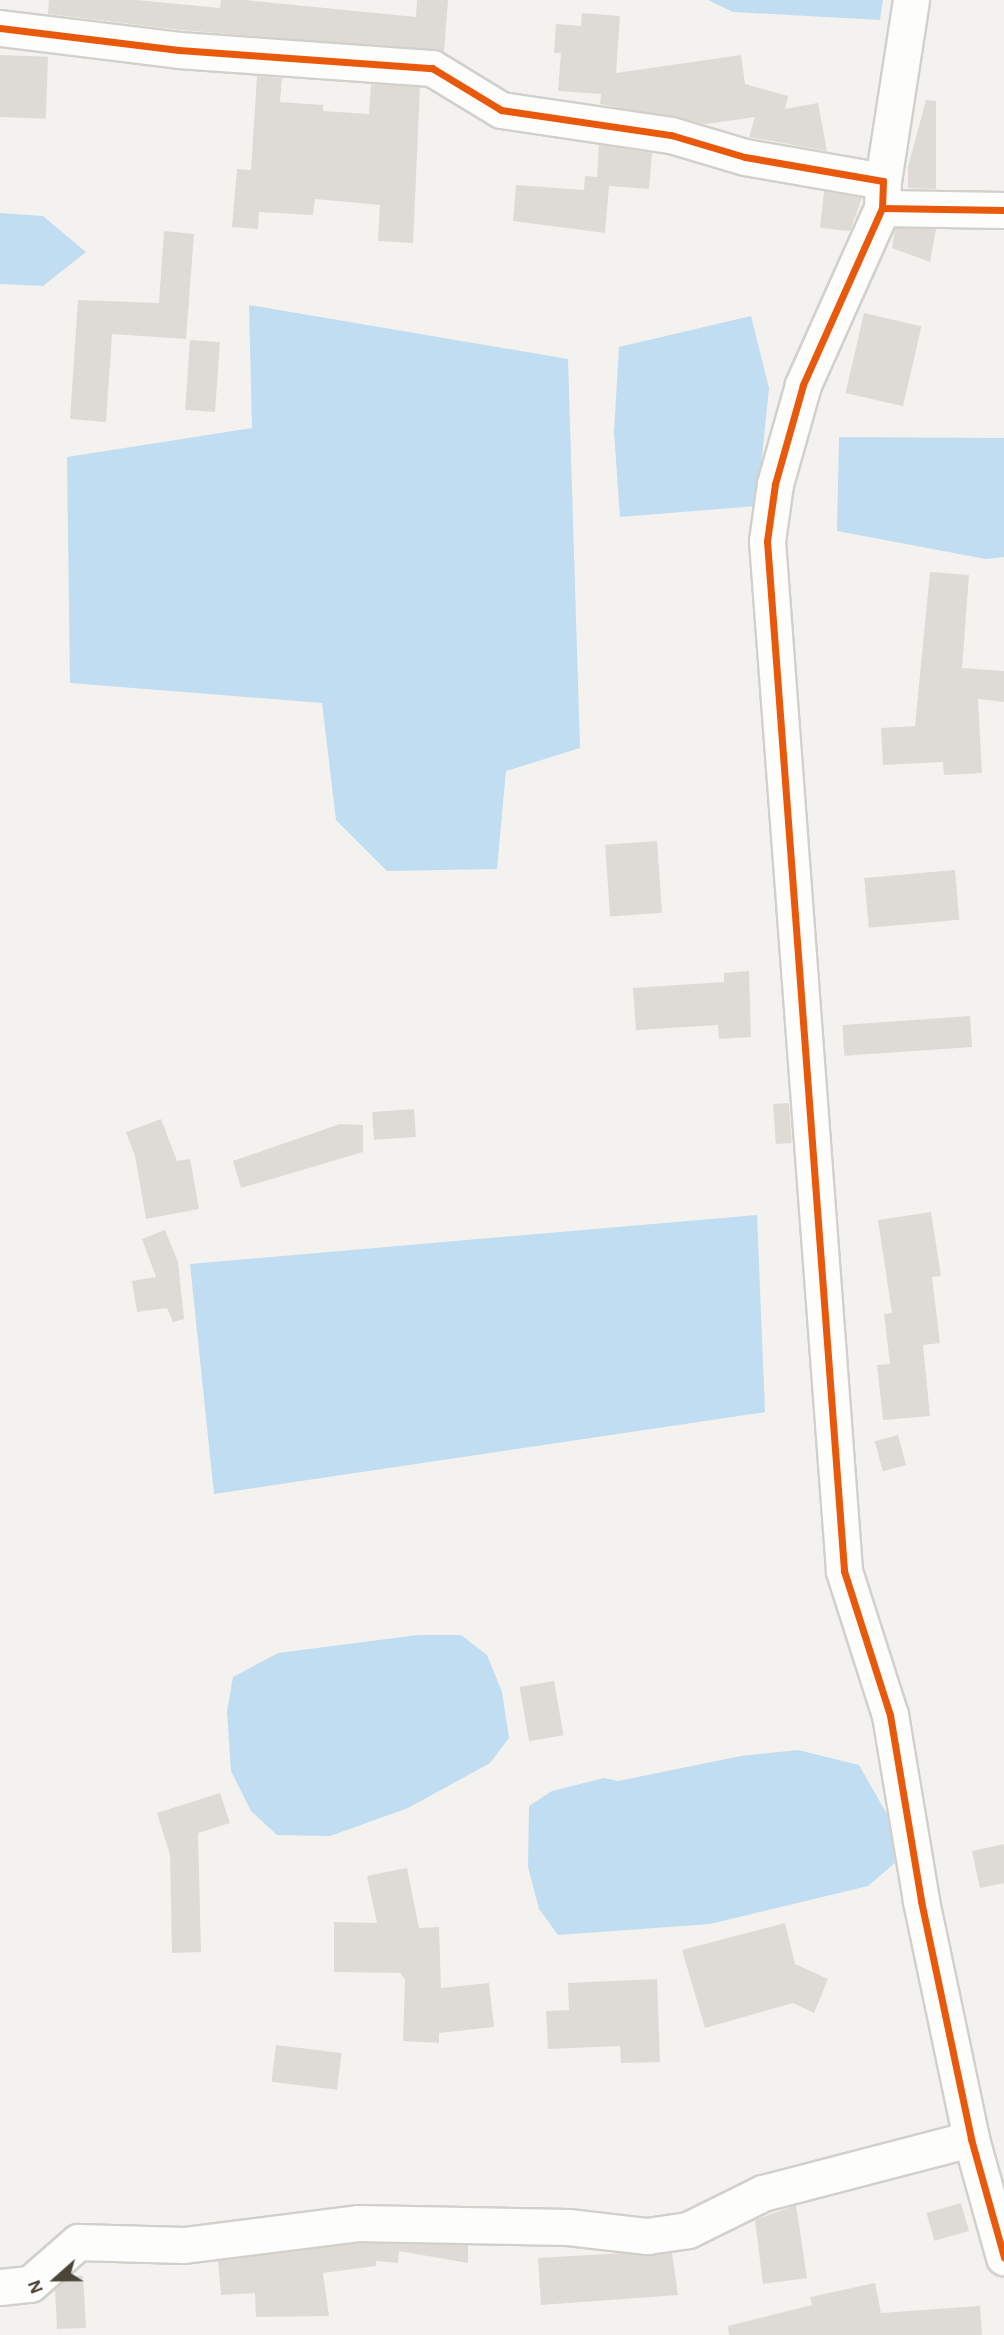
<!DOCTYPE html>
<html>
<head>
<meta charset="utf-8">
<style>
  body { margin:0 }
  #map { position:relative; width:1004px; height:2335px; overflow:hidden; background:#f4f2ee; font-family:"Alegreya Sans",sans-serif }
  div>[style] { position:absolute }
  .water>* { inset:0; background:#c0ddf1 }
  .building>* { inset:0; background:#dedbd6; transform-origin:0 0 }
  .roads { filter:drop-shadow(2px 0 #d2d0cb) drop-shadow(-2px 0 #d2d0cb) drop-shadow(0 2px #d2d0cb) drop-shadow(0 -2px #d2d0cb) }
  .minor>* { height:35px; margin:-17.5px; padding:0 17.5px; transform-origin:17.5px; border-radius:17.5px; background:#fdfdfc }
  .cycleway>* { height:7px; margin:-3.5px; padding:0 3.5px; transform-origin:3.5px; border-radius:3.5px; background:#e8590c }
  span { translate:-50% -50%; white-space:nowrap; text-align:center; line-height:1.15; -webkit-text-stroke:5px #fff; paint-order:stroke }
  .north { position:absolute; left:21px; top:2244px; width:70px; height:70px; -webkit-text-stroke:5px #fff; paint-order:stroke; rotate:249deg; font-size:19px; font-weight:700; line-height:28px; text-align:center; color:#4b4439 }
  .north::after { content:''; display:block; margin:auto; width:24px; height:32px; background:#4b4439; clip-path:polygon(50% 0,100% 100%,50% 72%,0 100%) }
</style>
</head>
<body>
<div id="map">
  <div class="water">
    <i style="clip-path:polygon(708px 0,883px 0,880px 20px,733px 12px)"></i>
    <i style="clip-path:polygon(0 213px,43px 216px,86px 252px,43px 286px,0 284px)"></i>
    <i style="clip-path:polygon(249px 305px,568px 359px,580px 748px,506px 771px,497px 869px,387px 871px,336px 820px,322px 703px,70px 683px,67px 457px,252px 428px)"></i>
    <i style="clip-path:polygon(751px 316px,769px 388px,757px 506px,620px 517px,614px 432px,619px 347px)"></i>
    <i style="clip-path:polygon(839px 437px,1004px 438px,1004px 557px,986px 559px,837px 531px)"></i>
    <i style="clip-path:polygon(757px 1215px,765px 1412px,214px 1494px,190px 1264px)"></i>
    <i style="clip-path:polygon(418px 1635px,461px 1635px,487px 1655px,502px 1692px,509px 1738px,490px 1763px,408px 1808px,330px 1836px,277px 1835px,251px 1811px,231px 1771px,227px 1712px,233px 1677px,278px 1653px)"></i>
    <i style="clip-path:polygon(798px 1750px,859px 1765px,888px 1816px,896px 1862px,868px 1886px,710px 1924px,558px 1935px,539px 1909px,528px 1867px,529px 1806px,552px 1791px,604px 1778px,618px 1781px,741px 1756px)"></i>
  </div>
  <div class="building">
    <i style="clip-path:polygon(49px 0,136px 0,220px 8px,221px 0,245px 0,416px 17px,417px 0,448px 0,444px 52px,181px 30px,48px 14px)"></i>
    <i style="clip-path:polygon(582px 13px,620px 16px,616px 73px,741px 55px,745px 84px,788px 96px,785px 109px,818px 103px,827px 151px,749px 137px,755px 117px,706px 124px,600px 104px,601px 94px,558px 91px,561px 53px,554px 53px,556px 24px,581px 26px)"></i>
    <i style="left:0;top:55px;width:48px;height:62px;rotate:2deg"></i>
    <i style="clip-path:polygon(257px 76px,282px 78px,280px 102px,323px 105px,323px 111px,369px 114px,371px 84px,420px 87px,413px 243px,378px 241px,380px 205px,315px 199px,313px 215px,259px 212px,258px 229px,232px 227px,237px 169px,251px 170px)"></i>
    <i style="clip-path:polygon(926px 100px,936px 101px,936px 189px,908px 188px,908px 167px)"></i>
    <i style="clip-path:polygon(599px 145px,652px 153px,649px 189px,609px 186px,605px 233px,513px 221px,516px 185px,584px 190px,585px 176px,597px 177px)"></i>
    <i style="clip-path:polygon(824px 191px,862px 198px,850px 231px,820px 228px)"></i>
    <i style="clip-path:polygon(895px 228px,936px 229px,930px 262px,892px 248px)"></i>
    <i style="clip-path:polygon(164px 231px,194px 234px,186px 339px,112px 334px,106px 422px,70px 419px,78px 300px,159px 303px)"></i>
    <i style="left:864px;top:313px;width:59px;height:82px;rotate:13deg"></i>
    <i style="left:190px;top:340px;width:30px;height:70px;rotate:4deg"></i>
    <i style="clip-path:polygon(930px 572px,969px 575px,962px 668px,1004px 671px,1004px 702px,978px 699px,982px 773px,944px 775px,943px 762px,883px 765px,881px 728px,915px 726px)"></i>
    <i style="left:657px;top:841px;width:72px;height:52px;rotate:86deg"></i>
    <i style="left:955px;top:870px;width:50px;height:91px;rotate:85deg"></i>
    <i style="clip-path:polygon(749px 971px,751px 1037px,719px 1039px,718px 1025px,636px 1030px,633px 988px,724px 982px,724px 973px)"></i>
    <i style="left:970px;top:1016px;width:31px;height:128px;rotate:86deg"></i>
    <i style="left:789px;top:1103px;width:40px;height:16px;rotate:86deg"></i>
    <i style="left:414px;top:1109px;width:28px;height:42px;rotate:86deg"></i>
    <i style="clip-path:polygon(161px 1119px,177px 1161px,190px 1159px,199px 1209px,146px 1219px,135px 1156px,126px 1132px)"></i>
    <i style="clip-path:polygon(340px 1124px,363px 1125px,363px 1152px,241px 1188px,233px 1161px)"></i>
    <i style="clip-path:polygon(931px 1212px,941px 1276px,932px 1277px,940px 1343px,923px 1345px,930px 1416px,883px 1420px,877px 1365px,890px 1364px,884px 1314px,892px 1313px,878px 1220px)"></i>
    <i style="clip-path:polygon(165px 1230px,178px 1262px,184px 1319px,173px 1322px,167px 1308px,137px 1312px,132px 1281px,156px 1277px,142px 1239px)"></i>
    <i style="left:898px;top:1435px;width:31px;height:24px;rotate:75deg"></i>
    <i style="left:554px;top:1681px;width:55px;height:35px;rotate:80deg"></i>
    <i style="clip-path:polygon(220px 1793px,230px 1823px,198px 1833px,201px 1952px,172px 1953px,170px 1855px,157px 1813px)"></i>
    <i style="clip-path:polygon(1004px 1844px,1004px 1883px,980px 1888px,972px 1851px)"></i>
    <i style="clip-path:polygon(407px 1868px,419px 1928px,439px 1927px,441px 1988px,489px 1983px,494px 2027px,439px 2033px,439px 2043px,403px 2041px,405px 1979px,400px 1973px,334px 1972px,334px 1922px,377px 1923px,367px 1876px)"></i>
    <i style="clip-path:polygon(785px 1923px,795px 1964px,828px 1979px,814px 2013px,793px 2003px,705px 2028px,682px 1950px)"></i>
    <i style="clip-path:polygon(657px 1979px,660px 2062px,621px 2063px,620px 2046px,548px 2049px,546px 2011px,569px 2010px,568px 1983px)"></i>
    <i style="left:276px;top:2045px;width:66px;height:37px;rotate:7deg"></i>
    <i style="left:961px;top:2203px;width:29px;height:36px;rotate:74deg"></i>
    <i style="clip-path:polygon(796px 2205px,807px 2278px,763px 2284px,755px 2220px)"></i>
    <i style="clip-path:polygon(359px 2243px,468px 2245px,468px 2263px,399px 2251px,398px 2263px,376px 2261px,376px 2266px,323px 2273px,329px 2316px,256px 2317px,255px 2293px,221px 2295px,218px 2261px)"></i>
    <i style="clip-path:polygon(622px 2253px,672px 2253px,678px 2295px,541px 2305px,538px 2258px)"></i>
    <i style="clip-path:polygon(69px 2276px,83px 2276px,86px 2328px,57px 2329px,55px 2289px)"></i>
    <i style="clip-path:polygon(875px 2283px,881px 2313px,980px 2306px,982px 2335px,729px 2335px,728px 2326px,812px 2305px,810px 2297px)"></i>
  </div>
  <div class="roads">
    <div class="minor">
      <i style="left:0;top:28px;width:180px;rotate:7deg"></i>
      <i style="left:179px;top:50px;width:254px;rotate:4.1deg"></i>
      <i style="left:432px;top:68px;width:81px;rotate:31.3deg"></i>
      <i style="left:501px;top:110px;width:172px;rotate:8.4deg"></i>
      <i style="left:671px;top:135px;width:77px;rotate:16.6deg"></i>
      <i style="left:745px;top:157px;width:140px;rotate:9.9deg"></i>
      <i style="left:883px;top:181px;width:27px;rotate:92deg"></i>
      <i style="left:882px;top:208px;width:122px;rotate:0.9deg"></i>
      <i style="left:883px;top:181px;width:183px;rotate:-81.2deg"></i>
      <i style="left:882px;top:208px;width:194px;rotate:114.1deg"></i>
      <i style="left:803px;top:385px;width:103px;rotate:105.8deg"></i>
      <i style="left:775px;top:484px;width:58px;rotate:98deg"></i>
      <i style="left:767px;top:541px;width:1033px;rotate:85.72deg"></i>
      <i style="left:844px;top:1571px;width:151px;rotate:72.3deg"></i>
      <i style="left:890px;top:1715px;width:189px;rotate:80.5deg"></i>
      <i style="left:921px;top:1901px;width:243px;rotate:78.1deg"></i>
      <i style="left:971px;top:2139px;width:123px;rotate:74.4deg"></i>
      <i style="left:0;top:2287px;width:30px;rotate:-6deg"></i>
      <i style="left:30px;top:2284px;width:64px;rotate:-41.2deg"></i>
      <i style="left:78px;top:2242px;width:106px;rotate:1.6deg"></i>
      <i style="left:184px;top:2245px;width:175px;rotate:-7.2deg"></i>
      <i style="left:358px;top:2223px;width:210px;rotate:1.1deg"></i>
      <i style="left:568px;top:2227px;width:80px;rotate:6.5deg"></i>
      <i style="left:647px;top:2236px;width:41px;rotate:-8.3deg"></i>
      <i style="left:688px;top:2230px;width:84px;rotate:-26.3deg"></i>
      <i style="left:763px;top:2193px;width:215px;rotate:-14.6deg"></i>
    </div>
  </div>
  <div class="cycleway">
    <i style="left:0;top:28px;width:180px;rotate:7deg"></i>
    <i style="left:179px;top:50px;width:254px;rotate:4.1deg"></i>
    <i style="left:432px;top:68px;width:81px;rotate:31.3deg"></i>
    <i style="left:501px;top:110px;width:172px;rotate:8.4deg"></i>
    <i style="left:671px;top:135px;width:77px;rotate:16.6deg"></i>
    <i style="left:745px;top:157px;width:140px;rotate:9.9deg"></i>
    <i style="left:883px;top:181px;width:27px;rotate:92deg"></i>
    <i style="left:882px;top:208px;width:122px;rotate:0.9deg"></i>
    <i style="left:882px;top:208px;width:194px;rotate:114.1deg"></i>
    <i style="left:803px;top:385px;width:103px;rotate:105.8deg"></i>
    <i style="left:775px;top:484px;width:58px;rotate:98deg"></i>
    <i style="left:767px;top:541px;width:1033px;rotate:85.72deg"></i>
    <i style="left:844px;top:1571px;width:151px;rotate:72.3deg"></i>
    <i style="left:890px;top:1715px;width:189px;rotate:80.5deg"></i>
    <i style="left:921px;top:1901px;width:243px;rotate:78.1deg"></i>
    <i style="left:971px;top:2139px;width:123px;rotate:74.4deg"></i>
  </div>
  <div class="north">N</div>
</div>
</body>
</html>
